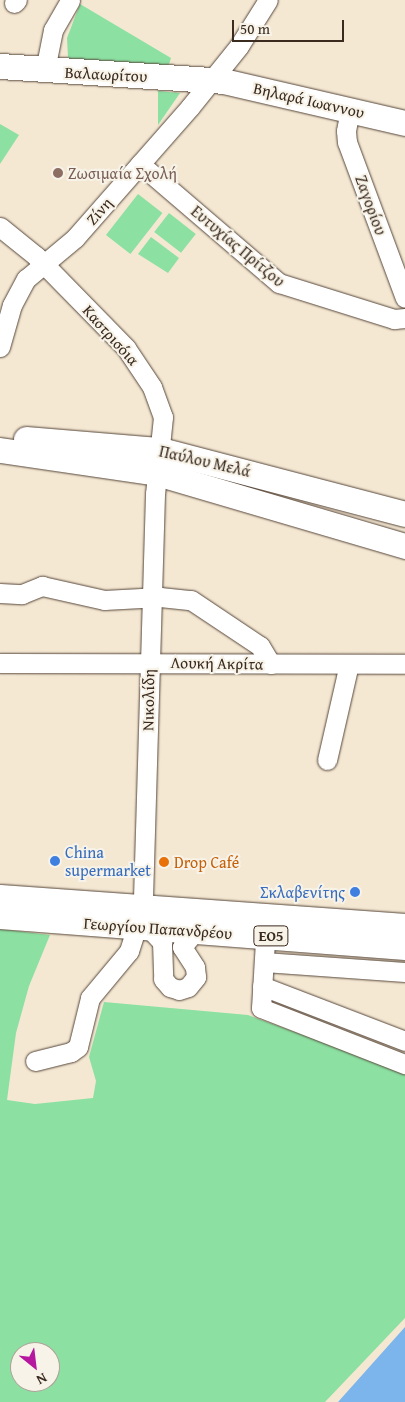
<!DOCTYPE html>
<html>
<head>
<meta charset="utf-8">
<style>
	body { margin:0 }
	#map { position:relative; width:405px; height:1402px; overflow:hidden; background:#f4e8d3; font-family:"Gentium Book Plus",serif }
	div>[style] { position:absolute }
	[style*='--x'] { left:calc(var(--x)*1px); top:calc(var(--y)*1px); width:calc(var(--w)*1px); rotate:calc(var(--a)*1deg) }
	.green>* { inset:0; background:#8ce0a2; transform-origin:0 0 }
	.water>* { inset:0; background:#7cb4ec }
	.roads { filter:drop-shadow(0 0 1px #574639) drop-shadow(0 0 1px #574639) }
	.minor>* { height:19px; margin:-9.5px; padding:0 9.5px; transform-origin:9.5px; border-radius:9.5px; background:#fff }
	.major>* { height:25px; margin:-12.5px; padding:0 12.5px; transform-origin:12.5px; border-radius:12.5px; background:#fff }
	.dots>* { width:14px; height:14px; translate:-50% -50%; box-sizing:border-box; border:2px solid #f7f3e8; border-radius:50% }
	span { translate:-50% -50%; white-space:nowrap; text-align:center; line-height:1.15; -webkit-text-stroke:4px #f7f3e8; paint-order:stroke }
	.shield-label span { padding:1px 4px; background:#f7f3e8; border:1px solid; border-radius:4px; -webkit-text-stroke-width:0 }
	.shield-label { font-size:15px; color:#3b2a1e; font-weight:700 }
	.street-label { font-size:16px; color:#3b2a1e }
	.education-label { font-size:16px; color:#785e54 }
	.left { translate:0 -50%; text-align:left }
	.shop-label { font-size:16px; color:#366cbe }
	.right { translate:-100% -50%; text-align:right }
	.food-label { font-size:16px; color:#c56008 }
	.north { position:absolute; left:10px; top:1342px; width:50px; height:50px; box-sizing:border-box; background:#f7f3e8; border:1px solid #aca397; border-radius:50%; rotate:151deg; font-size:14px; font-weight:700; line-height:20px; text-align:center; color:#3b2a1e }
	.north::after { content:''; display:block; margin:auto; width:18px; height:22px; background:#b5179e; clip-path:polygon(50% 0,100% 100%,50% 72%,0 100%) }
	.scale { position:absolute; left:232px; top:20px; width:112px; height:22px; box-sizing:border-box; border:2px solid #3b2a1e; border-top:0; padding-left:6px; font-size:15px; line-height:18px; white-space:nowrap; color:#3b2a1e; -webkit-text-stroke:4px #f7f3e8; paint-order:stroke }
</style>
</head>
<body>
<div id="map">
	<div class="green">
		<i style="clip-path:polygon(80px 4px,171px 58px,168px 67px,72px 60px,68px 57px,67px 38px)"></i>
		<i style="clip-path:polygon(158px 91px,180px 93px,158px 125px)"></i>
		<i style="clip-path:polygon(0 124px,19px 135px,0 164px)"></i>
		<i style="left:138px;top:194px;width:31px;height:52px;rotate:38deg"></i>
		<i style="left:169px;top:213px;width:34px;height:24px;rotate:38deg"></i>
		<i style="clip-path:polygon(151px 237px,179px 258px,168px 273px,138px 254px)"></i>
		<i style="clip-path:polygon(evenodd,0 929px,50px 935px,29px 986px,16px 1033px,7px 1100px,35px 1104px,93px 1098px,96px 1081px,89px 1057px,104px 1002px,248px 1015px,405px 1072px,405px 1318px,325px 1402px,0 1402px,0 929px,20px 1352px,50px 1352px,50px 1382px,20px 1382px,20px 1352px)"></i>
	</div>
	<div class="water">
		<i style="clip-path:polygon(405px 1327px,405px 1402px,338px 1402px)"></i>
	</div>
	<div class="roads">
		<div class="minor">
			<i style="--x:14;--y:3;--w:4;--a:-45"></i>
			<i style="--x:45;--y:70;--w:41;--a:-78.7"></i>
			<i style="--x:53;--y:30;--w:34;--a:-60"></i>
			<i style="--x:350;--y:110;--w:21;--a:101"></i>
			<i style="--x:346;--y:131;--w:11;--a:85"></i>
			<i style="--x:347;--y:142;--w:166;--a:69.6"></i>
			<i style="--x:140;--y:164;--w:183;--a:40.6"></i>
			<i style="--x:279;--y:283;--w:121;--a:17.4"></i>
			<i style="--x:394;--y:319;--w:11;--a:-5"></i>
			<i style="--x:0;--y:227;--w:46;--a:38.9"></i>
			<i style="--x:36;--y:256;--w:129;--a:45.6"></i>
			<i style="--x:126;--y:348;--w:47;--a:56.3"></i>
			<i style="--x:152;--y:387;--w:32;--a:70"></i>
			<i style="--x:163;--y:417;--w:77;--a:95.9"></i>
			<i style="--x:155;--y:494;--w:413;--a:91.7"></i>
			<i style="--x:143;--y:907;--w:46;--a:107.7"></i>
			<i style="--x:129;--y:951;--w:61;--a:129.7"></i>
			<i style="--x:90;--y:998;--w:50;--a:103.8"></i>
			<i style="--x:78;--y:1047;--w:9;--a:144"></i>
			<i style="--x:71;--y:1052;--w:37;--a:166"></i>
			<i style="--x:0;--y:347;--w:44;--a:-74.1"></i>
			<i style="--x:12;--y:305;--w:30;--a:-62"></i>
			<i style="--x:26;--y:279;--w:64;--a:-39.9"></i>
			<i style="--x:75;--y:238;--w:174;--a:-48.7"></i>
			<i style="--x:190;--y:107;--w:78;--a:-51.2"></i>
			<i style="--x:239;--y:46;--w:54;--a:-57.8"></i>
			<i style="--x:0;--y:593;--w:22;--a:3"></i>
			<i style="--x:22;--y:594;--w:22;--a:-22"></i>
			<i style="--x:42;--y:586;--w:64;--a:12.7"></i>
			<i style="--x:104;--y:600;--w:56;--a:-3.1"></i>
			<i style="--x:160;--y:597;--w:31;--a:6"></i>
			<i style="--x:191;--y:600;--w:83;--a:33.7"></i>
			<i style="--x:260;--y:646;--w:21;--a:59"></i>
			<i style="--x:0;--y:663;--w:405;--a:0.1"></i>
			<i style="--x:327;--y:760;--w:98;--a:-77.1"></i>
			<i style="--x:266;--y:924;--w:84;--a:93.4"></i>
			<i style="--x:261;--y:1008;--w:155;--a:21.3"></i>
			<i style="--x:148;--y:927;--w:21;--a:47"></i>
			<i style="--x:162;--y:942;--w:37;--a:88"></i>
			<i style="--x:163;--y:979;--w:11;--a:49"></i>
			<i style="--x:170;--y:987;--w:9;--a:18"></i>
			<i style="--x:179;--y:990;--w:9;--a:-18"></i>
			<i style="--x:188;--y:987;--w:13;--a:-51"></i>
			<i style="--x:196;--y:977;--w:10;--a:-96"></i>
			<i style="--x:195;--y:967;--w:24;--a:-123"></i>
			<i style="--x:182;--y:947;--w:21;--a:-51"></i>
			<i style="--x:264;--y:962;--w:141;--a:4.1"></i>
			<i style="--x:262;--y:986;--w:153;--a:21"></i>
		</div>
		<div class="major">
			<i style="--x:0;--y:66;--w:224;--a:3.8"></i>
			<i style="--x:223;--y:81;--w:187;--a:13"></i>
			<i style="--x:26;--y:439;--w:135;--a:4.7"></i>
			<i style="--x:161;--y:450;--w:252;--a:14.7"></i>
			<i style="--x:0;--y:450;--w:159;--a:8.3"></i>
			<i style="--x:157;--y:473;--w:259;--a:16.4"></i>
			<i style="--x:0;--y:897;--w:406;--a:4.1"></i>
			<i style="--x:0;--y:916;--w:406;--a:4.4"></i>
		</div>
	</div>
	<div class="dots">
		<i style="left:58px;top:173px;background:#8d6e63"></i>
		<i style="left:55px;top:861px;background:#3f7fe0"></i>
		<i style="left:164px;top:862px;background:#e8710a"></i>
		<i style="left:355px;top:892px;background:#3f7fe0"></i>
	</div>
	<div class="shield-label">
		<span style="left:271px;top:936px">ΕΟ5</span>
	</div>
	<div class="street-label">
		<span style="left:106px;top:74px;rotate:3deg">Βαλαωρίτου</span>
		<span style="left:309px;top:100px;rotate:13deg">Βηλαρά Ιωαννου</span>
		<span style="left:371px;top:205px;rotate:70deg">Ζαγορίου</span>
		<span style="left:99px;top:211px;rotate:-49deg">Ζίνη</span>
		<span style="left:238px;top:246px;rotate:40deg">Ευτυχίας Πρίτζου</span>
		<span style="left:111px;top:335px;rotate:48deg">Καστρισόια</span>
		<span style="left:205px;top:461px;rotate:13deg">Παύλου Μελά</span>
		<span style="left:217px;top:663px;rotate:1deg">Λουκή Ακρίτα</span>
		<span style="left:148px;top:700px;rotate:-89deg">Νικολίδη</span>
		<span style="left:158px;top:928px;rotate:4deg">Γεωργίου Παπανδρέου</span>
	</div>
	<div class="education-label">
		<span class="left" style="left:68px;top:173px">Ζωσιμαία Σχολή</span>
	</div>
	<div class="shop-label">
		<span class="left" style="left:65px;top:861px">China<br>supermarket</span>
		<span class="right" style="left:345px;top:892px">Σκλαβενίτης</span>
	</div>
	<div class="food-label">
		<span class="left" style="left:174px;top:862px">Drop Café</span>
	</div>
	<div class="north">N</div>
	<div class="scale">50 m</div>
</div>
</body>
</html>
